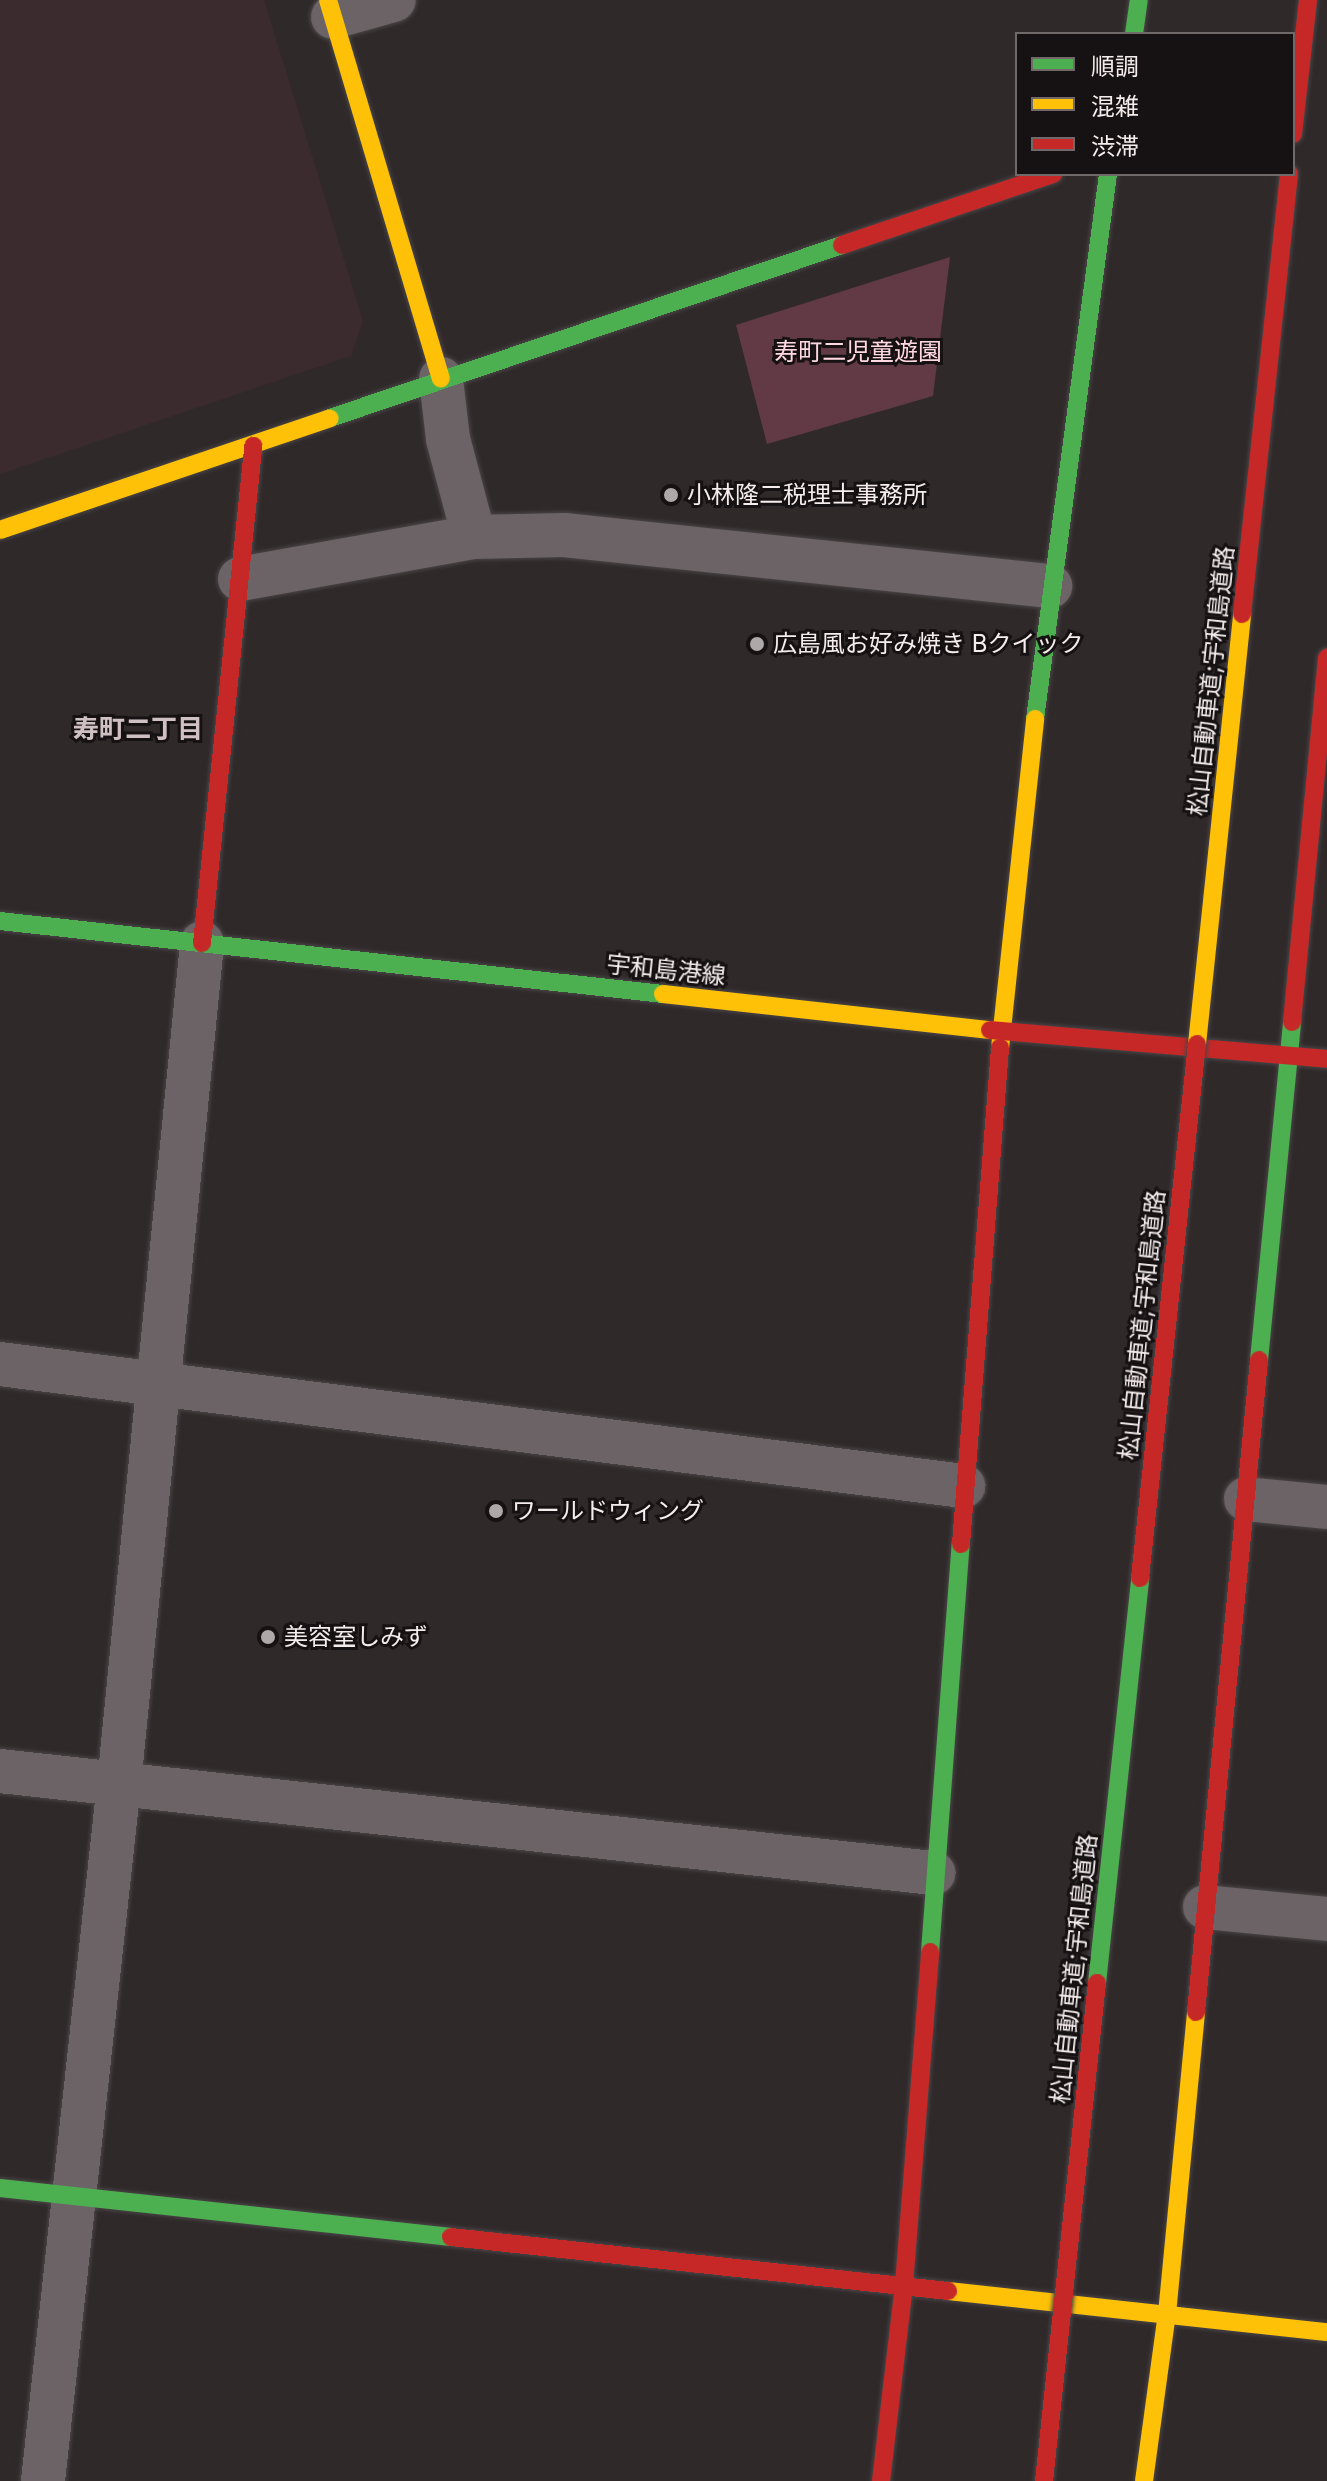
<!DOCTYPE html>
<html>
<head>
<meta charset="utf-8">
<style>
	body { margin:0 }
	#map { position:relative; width:1327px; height:2481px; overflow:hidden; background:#2f292a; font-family:Inter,"Noto Sans JP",sans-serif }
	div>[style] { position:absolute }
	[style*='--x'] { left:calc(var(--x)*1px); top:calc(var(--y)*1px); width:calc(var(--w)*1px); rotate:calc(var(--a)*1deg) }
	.built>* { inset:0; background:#3b2b2e }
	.green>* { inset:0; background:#613a45 }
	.roads { filter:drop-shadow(0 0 2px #4a4546) drop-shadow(0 0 2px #4a4546) }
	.street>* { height:44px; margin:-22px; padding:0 22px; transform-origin:22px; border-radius:22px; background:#6c6366 }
	.fast>* { height:18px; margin:-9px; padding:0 9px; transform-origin:9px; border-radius:9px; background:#4caf50 }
	.slow>* { height:18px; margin:-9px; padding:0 9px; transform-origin:9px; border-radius:9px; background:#ffc107 }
	.jam>* { height:18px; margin:-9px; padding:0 9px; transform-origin:9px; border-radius:9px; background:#c62828 }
	.bridges { filter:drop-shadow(0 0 2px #4a4546) drop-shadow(0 0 2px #4a4546) }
	.fast-bridge>* { height:18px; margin:-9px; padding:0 9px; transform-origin:9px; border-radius:9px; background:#4caf50 }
	.slow-bridge>* { height:18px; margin:-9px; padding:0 9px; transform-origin:9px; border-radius:9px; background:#ffc107 }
	.jam-bridge>* { height:18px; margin:-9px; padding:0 9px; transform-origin:9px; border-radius:9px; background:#c62828 }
	.dots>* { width:22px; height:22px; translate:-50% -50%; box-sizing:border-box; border:4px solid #161112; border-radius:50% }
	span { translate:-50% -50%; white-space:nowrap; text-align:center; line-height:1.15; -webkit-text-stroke:6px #161112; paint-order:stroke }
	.park-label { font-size:24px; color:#ffd8e1 }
	.poi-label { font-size:24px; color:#f4eced }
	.left { translate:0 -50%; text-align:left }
	.street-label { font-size:24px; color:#f4eced }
	.neighbourhood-label { font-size:26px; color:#cfc0c4; font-weight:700 }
	.legend { position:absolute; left:1015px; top:32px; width:280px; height:144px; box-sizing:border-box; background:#161112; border:2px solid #6f696a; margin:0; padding:10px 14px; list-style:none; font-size:24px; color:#f4eced }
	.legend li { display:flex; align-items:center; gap:16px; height:40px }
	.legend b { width:40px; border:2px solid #6f696a }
</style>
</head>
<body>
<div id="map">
	<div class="built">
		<i style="clip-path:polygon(0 0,264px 0,363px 321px,351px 356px,0 474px)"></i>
	</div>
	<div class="green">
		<i style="clip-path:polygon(950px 257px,933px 396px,767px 444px,736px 325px)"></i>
	</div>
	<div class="roads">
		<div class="street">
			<i style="--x:333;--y:17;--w:63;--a:-15.6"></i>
			<i style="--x:441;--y:379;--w:60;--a:83.3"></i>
			<i style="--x:448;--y:439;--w:101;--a:75.1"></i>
			<i style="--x:240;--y:579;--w:238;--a:-10.2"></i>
			<i style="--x:474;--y:537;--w:90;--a:-1.3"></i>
			<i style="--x:564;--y:535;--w:489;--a:6"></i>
			<i style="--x:0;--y:1364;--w:971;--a:7.22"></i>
			<i style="--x:1246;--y:1499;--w:81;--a:5.6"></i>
			<i style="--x:0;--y:1771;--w:939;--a:6.24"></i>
			<i style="--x:1205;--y:1907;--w:123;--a:5.6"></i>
			<i style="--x:43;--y:2481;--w:701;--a:-83.78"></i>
			<i style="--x:119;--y:1784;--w:845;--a:-84.36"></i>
		</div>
		<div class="fast">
			<i style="--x:1134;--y:34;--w:34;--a:-82"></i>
			<i style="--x:330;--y:418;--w:540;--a:-18.67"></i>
			<i style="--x:1035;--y:719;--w:550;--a:-82.37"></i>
			<i style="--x:0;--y:921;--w:667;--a:6.28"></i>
			<i style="--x:1259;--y:1360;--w:340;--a:-84.4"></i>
			<i style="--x:930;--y:1952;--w:409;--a:-85.7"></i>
			<i style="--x:0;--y:2188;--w:454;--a:6.2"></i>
		</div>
		<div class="slow">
			<i style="--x:328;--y:0;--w:395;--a:73.4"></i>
			<i style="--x:0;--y:530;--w:348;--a:-18.7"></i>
			<i style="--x:663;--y:994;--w:329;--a:6.3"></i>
			<i style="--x:1000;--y:1048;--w:331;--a:-83.9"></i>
			<i style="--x:948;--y:2291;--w:381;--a:6.2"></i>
			<i style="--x:1144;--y:2481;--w:169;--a:-82.2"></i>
			<i style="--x:1167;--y:2314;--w:303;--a:-84.5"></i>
		</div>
		<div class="jam">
			<i style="--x:842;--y:245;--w:223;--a:-18.6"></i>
			<i style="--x:202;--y:943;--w:500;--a:-84.1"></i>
			<i style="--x:1292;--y:1022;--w:366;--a:-84.5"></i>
			<i style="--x:990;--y:1030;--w:338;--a:4.9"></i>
			<i style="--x:961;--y:1544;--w:498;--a:-85.5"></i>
			<i style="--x:1196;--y:2012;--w:655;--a:-84.48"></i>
			<i style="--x:451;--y:2237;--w:500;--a:6.2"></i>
			<i style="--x:881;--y:2481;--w:197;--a:-83.3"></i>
			<i style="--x:904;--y:2285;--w:334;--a:-85.5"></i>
		</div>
	</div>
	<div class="bridges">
		<div class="fast-bridge">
			<i style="--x:1097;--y:1983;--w:407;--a:-83.9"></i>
		</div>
		<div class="slow-bridge">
			<i style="--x:1197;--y:1044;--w:432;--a:-84"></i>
		</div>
		<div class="jam-bridge">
			<i style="--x:1293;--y:134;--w:135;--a:-83.6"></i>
			<i style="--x:1242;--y:614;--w:443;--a:-83.9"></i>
			<i style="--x:1140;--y:1578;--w:537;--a:-83.91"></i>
			<i style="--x:1044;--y:2481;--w:501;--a:-83.93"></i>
		</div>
	</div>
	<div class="dots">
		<i style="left:671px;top:495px;background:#afa8a9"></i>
		<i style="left:757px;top:644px;background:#afa8a9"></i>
		<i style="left:496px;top:1511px;background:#afa8a9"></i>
		<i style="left:268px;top:1637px;background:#afa8a9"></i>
	</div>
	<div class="park-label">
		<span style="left:858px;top:352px">寿町二児童遊園</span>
	</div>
	<div class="poi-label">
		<span class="left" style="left:687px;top:495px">小林隆二税理士事務所</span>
		<span class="left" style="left:773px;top:644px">広島風お好み焼き Bクイック</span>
		<span class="left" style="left:512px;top:1511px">ワールドウィング</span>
		<span class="left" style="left:284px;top:1637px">美容室しみず</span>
	</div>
	<div class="street-label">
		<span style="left:1211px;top:681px;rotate:-84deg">松山自動車道;宇和島道路</span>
		<span style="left:666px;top:970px;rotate:6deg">宇和島港線</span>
		<span style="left:1142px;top:1325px;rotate:-84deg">松山自動車道;宇和島道路</span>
		<span style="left:1074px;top:1969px;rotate:-84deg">松山自動車道;宇和島道路</span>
	</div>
	<div class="neighbourhood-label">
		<span style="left:138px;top:729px">寿町二丁目</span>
	</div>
	<ul class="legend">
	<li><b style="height:10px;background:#4caf50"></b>順調</li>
	<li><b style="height:10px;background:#ffc107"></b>混雑</li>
	<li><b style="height:10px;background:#c62828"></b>渋滞</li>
	</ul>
</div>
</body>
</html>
